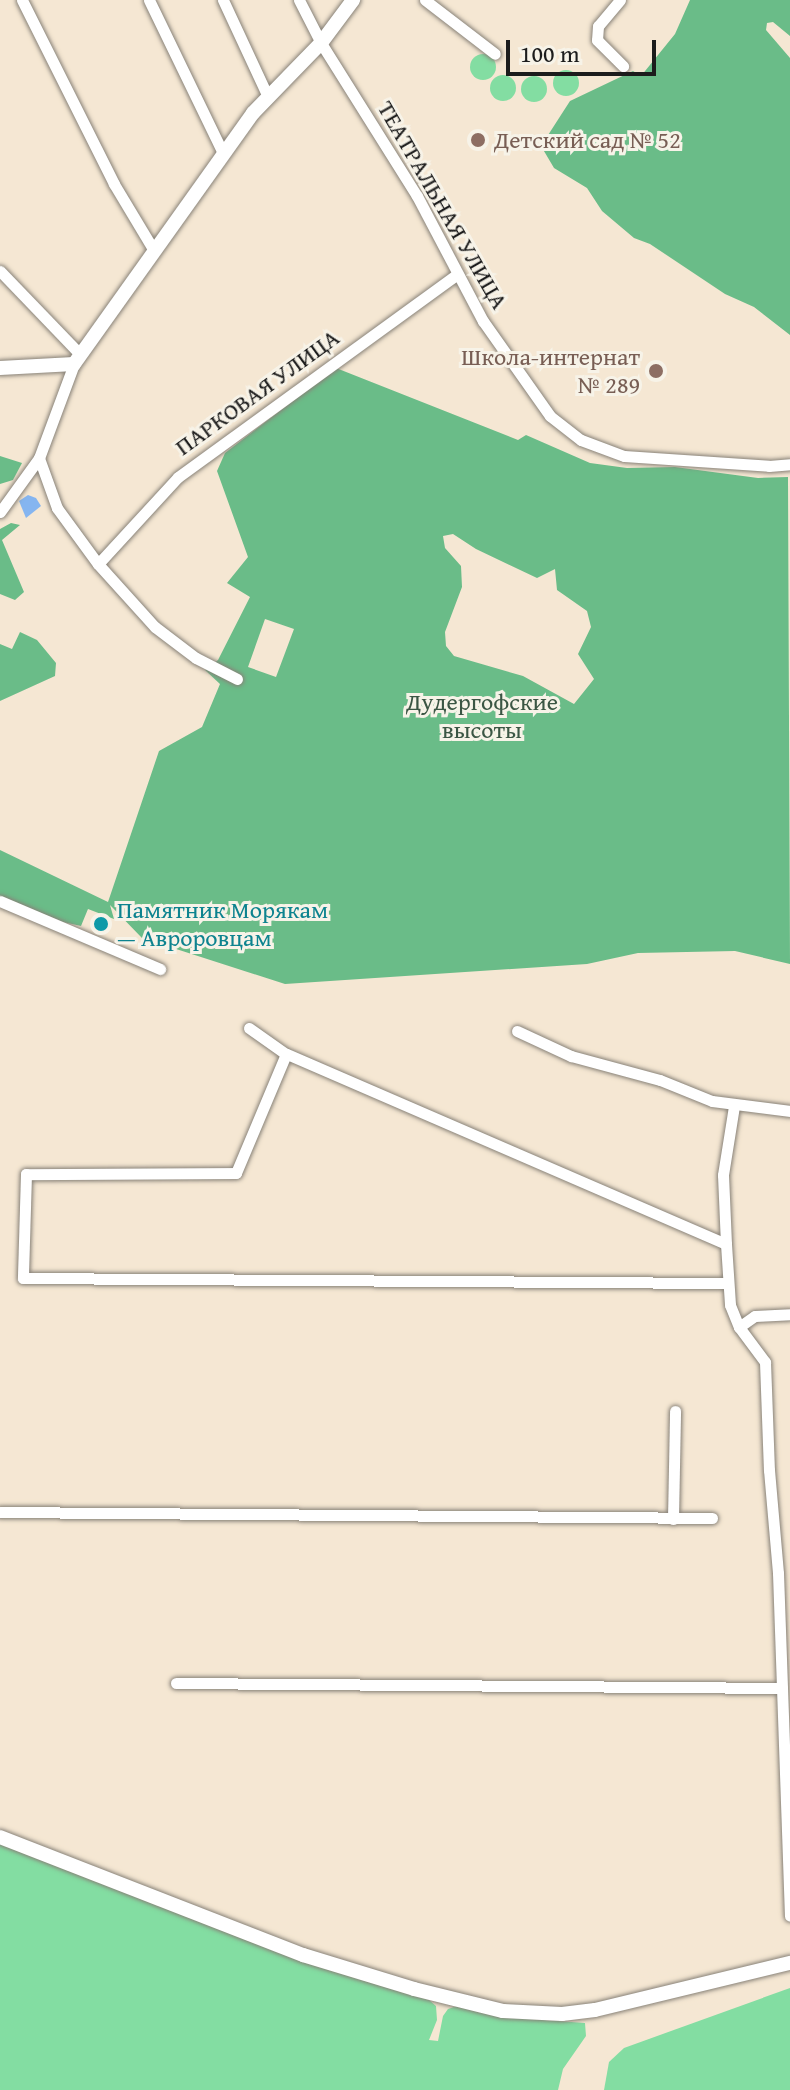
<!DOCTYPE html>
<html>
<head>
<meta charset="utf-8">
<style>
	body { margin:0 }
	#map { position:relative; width:790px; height:2090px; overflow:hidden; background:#f5e7d3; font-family:"Gentium Book Plus",serif }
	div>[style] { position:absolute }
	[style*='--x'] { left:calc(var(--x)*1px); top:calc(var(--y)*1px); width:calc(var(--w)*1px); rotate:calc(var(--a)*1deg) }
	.green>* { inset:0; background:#83dda2 }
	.round { border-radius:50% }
	.forest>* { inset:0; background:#6abc88 }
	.water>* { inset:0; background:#85b5f0 }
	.roads { filter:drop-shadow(0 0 2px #888278) drop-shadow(0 0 2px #888278) }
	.minor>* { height:11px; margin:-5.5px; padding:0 5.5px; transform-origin:5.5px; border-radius:5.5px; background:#fff }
	.tertiary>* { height:14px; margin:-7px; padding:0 7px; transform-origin:7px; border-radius:7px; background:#fff }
	.dots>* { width:22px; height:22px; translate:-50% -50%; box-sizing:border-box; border:4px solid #f7f3e8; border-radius:50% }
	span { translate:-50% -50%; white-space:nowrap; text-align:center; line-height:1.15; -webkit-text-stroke:6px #f7f3e8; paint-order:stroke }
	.education-label { font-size:24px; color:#785e54 }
	.left { translate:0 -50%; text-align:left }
	.right { translate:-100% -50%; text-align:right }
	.street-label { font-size:24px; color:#1c1c1c }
	.park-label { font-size:24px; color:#3b5644 }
	.culture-label { font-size:24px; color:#0d838f }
	.scale { position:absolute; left:506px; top:40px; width:150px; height:36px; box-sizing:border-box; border:4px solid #1c1c1c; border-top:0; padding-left:10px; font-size:24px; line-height:28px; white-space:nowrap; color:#1c1c1c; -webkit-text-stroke:6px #f7f3e8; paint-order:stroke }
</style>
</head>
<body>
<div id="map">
	<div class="green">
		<i class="round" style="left:470px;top:54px;width:26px;height:26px"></i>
		<i class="round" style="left:553px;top:70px;width:26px;height:26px"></i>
		<i class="round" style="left:490px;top:75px;width:26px;height:26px"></i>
		<i class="round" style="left:521px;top:76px;width:26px;height:26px"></i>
		<i style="clip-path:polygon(0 1843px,429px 2000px,436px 2006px,437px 2020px,429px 2040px,438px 2041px,443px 2016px,448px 2009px,457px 2006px,516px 2018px,585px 2023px,586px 2036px,563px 2069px,558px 2090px,0 2090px)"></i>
		<i style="clip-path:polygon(790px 1988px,790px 2090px,604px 2090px,609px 2062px,624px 2048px)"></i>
	</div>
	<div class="forest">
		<i style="clip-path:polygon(690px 0,790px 0,790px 36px,773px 22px,767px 23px,766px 30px,790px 58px,790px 335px,754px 307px,725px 294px,650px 244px,634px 238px,602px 211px,587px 188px,554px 168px,541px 146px,570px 101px,633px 71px,641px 76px,675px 34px)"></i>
		<i style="clip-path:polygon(evenodd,336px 368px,518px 440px,526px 435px,590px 463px,627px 468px,675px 467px,758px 478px,788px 477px,790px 964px,735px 951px,638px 953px,587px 964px,285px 984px,142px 938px,110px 905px,114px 919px,88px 909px,81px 926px,63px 922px,0 897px,0 850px,108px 902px,159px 751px,202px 727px,220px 684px,205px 670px,218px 660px,250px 597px,227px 583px,248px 557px,217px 471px,225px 453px,336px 368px,453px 534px,476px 549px,537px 578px,555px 569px,557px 590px,587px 611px,591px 627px,578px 654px,594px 679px,574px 704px,523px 676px,454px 656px,446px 646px,445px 632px,462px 587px,461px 566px,445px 548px,443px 536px,453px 534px,336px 368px,265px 619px,294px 629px,276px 677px,248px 667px,265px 619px)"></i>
		<i style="clip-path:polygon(0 456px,22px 463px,13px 480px,0 484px)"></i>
		<i style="clip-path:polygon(11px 523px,20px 525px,2px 540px,24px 592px,15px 600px,0 594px,0 529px)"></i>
		<i style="clip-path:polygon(20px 632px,37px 640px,56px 663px,55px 676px,0 701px,0 644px,12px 649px)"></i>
	</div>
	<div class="water">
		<i style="clip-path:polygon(28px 495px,36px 498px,41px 506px,26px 518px,19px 501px)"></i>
	</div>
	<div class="roads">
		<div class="minor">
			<i style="--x:22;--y:0;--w:206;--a:63.4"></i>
			<i style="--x:114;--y:184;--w:76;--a:59"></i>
			<i style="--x:149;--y:0;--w:170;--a:64.2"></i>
			<i style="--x:223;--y:0;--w:107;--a:65.1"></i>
			<i style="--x:299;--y:0;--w:48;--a:62.9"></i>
			<i style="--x:321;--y:43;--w:181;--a:57.9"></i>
			<i style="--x:417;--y:196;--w:141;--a:62.2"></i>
			<i style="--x:483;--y:321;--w:116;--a:54.8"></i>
			<i style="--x:550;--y:416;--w:39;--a:38"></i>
			<i style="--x:581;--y:440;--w:46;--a:20.4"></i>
			<i style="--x:624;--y:456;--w:145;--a:3.9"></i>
			<i style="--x:769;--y:466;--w:21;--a:-5"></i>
			<i style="--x:425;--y:0;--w:88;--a:37.6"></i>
			<i style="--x:620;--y:0;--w:34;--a:130"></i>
			<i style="--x:598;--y:26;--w:14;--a:94"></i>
			<i style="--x:597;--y:40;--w:37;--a:45"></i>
			<i style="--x:0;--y:271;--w:115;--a:46.1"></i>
			<i style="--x:39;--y:458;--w:53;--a:70.2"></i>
			<i style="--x:57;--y:508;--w:69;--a:53.8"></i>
			<i style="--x:98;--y:564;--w:85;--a:47.9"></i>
			<i style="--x:155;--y:627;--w:51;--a:37.1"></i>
			<i style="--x:196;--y:658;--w:46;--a:27.1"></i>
			<i style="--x:0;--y:512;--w:67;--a:-54.2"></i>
			<i style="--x:39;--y:458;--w:100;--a:-69.6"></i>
			<i style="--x:98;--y:564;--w:118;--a:-47.4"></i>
			<i style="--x:178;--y:477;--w:345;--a:-36"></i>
			<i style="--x:0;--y:901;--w:174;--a:23"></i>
			<i style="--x:249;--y:1028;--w:45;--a:35.1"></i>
			<i style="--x:517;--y:1031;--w:60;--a:24.8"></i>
			<i style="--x:571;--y:1056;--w:92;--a:15.1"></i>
			<i style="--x:660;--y:1080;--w:56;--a:22"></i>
			<i style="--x:712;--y:1101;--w:79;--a:7.3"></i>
			<i style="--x:734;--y:1106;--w:70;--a:99.1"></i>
			<i style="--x:723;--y:1175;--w:69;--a:87.5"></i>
			<i style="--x:726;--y:1244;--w:61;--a:86.2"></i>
			<i style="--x:730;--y:1305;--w:24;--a:68"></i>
			<i style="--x:739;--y:1327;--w:44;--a:53.4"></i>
			<i style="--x:765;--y:1362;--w:108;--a:87.9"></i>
			<i style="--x:769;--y:1470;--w:103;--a:85"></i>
			<i style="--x:778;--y:1573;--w:343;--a:88"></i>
			<i style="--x:726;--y:1244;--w:479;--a:-156.6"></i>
			<i style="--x:286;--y:1054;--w:129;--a:112.8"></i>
			<i style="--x:236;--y:1173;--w:210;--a:179.7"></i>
			<i style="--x:26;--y:1174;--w:104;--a:91.7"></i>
			<i style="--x:23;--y:1278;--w:705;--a:0.41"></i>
			<i style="--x:739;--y:1327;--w:19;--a:-35"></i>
			<i style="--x:755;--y:1316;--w:35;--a:-3"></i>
			<i style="--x:0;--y:1512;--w:712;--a:0.48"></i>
			<i style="--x:673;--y:1519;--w:108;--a:-88.9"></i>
			<i style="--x:176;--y:1683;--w:606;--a:0.47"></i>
		</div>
		<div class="tertiary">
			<i style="--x:0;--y:368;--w:74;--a:-3.1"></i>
			<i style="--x:74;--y:364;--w:308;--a:-54.5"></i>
			<i style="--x:253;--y:113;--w:98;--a:-45.8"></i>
			<i style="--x:321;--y:43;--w:54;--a:-53.3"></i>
			<i style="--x:0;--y:1837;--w:325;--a:21.3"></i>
			<i style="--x:303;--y:1955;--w:116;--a:17"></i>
			<i style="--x:414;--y:1989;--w:92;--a:13.9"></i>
			<i style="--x:503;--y:2011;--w:59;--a:2.9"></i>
			<i style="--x:562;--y:2014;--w:33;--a:-7"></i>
			<i style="--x:595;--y:2010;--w:201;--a:-13.6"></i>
		</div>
	</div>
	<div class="dots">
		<i style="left:478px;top:140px;background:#8d6e63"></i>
		<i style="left:656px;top:371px;background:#8d6e63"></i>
		<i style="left:101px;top:924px;background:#0f9aa8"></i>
	</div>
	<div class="education-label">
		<span class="left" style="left:494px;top:140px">Детский сад № 52</span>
		<span class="right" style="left:640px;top:371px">Школа-интернат<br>№ 289</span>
	</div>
	<div class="street-label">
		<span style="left:443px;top:205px;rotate:60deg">ТЕАТРАЛЬНАЯ УЛИЦА</span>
		<span style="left:257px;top:392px;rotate:-36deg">ПАРКОВАЯ УЛИЦА</span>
	</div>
	<div class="park-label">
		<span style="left:482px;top:716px">Дудергофские<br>высоты</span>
	</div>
	<div class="culture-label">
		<span class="left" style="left:117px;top:924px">Памятник Морякам<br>— Авроровцам</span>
	</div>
	<div class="scale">100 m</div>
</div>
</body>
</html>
